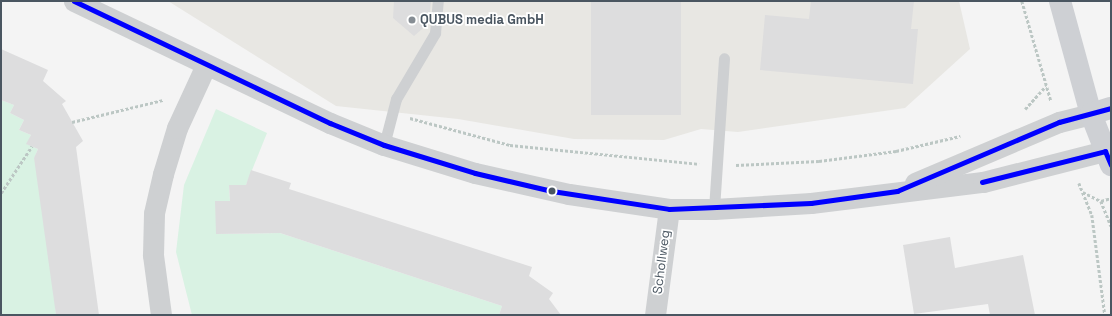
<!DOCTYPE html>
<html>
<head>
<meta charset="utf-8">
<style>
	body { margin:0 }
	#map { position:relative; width:1112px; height:316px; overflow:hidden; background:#f4f4f4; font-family:"Space Grotesk",sans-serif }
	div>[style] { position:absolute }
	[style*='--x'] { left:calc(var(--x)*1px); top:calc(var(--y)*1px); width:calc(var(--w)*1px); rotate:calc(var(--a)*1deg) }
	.commercial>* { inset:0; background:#e8e7e3 }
	.green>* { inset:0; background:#d9f2e3 }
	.building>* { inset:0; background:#ddddde; transform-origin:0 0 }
	.path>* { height:2.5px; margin-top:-1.25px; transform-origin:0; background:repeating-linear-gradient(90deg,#bcc7c4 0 3px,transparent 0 5px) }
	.service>* { height:11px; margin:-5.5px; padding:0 5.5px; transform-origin:5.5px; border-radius:5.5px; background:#ced0d2 }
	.minor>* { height:21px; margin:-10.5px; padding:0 10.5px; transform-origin:10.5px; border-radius:10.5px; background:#ced0d2 }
	.secondary>* { height:22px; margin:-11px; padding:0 11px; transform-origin:11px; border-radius:11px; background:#ced0d4 }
	.bus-1>* { height:5px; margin:-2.5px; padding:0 2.5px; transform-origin:2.5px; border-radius:2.5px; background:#00f }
	.dots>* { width:11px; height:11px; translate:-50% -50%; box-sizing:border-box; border:2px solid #fff; border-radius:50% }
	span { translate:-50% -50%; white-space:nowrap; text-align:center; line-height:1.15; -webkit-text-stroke:3.5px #fff; paint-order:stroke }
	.poi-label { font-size:13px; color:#4a5661; font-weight:700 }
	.left { translate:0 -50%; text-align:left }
	.street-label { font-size:13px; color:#4a5661 }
	.frame { position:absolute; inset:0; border:2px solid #4a5661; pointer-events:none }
</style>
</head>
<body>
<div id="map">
	<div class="commercial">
		<i style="clip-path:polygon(168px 1px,959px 1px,970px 49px,905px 108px,738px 132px,701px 129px,664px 140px,574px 139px,458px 119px,336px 106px)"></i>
	</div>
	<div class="green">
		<i style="clip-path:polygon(1px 100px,14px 105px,10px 113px,24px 120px,19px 130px,31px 135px,27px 144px,38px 149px,34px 159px,43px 163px,56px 315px,1px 315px)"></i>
		<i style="clip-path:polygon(216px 109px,267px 133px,246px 185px,229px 185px,230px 201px,217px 234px,280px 233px,502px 306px,499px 315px,192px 315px,176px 252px,184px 185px)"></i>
	</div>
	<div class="building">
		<i style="clip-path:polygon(394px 1px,431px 1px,429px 23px,414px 36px,393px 18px)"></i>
		<i style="left:591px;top:1px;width:90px;height:114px"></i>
		<i style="clip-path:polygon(811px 1px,914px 1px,911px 29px,918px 29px,913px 84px,760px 70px,765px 15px,809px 19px)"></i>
		<i style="clip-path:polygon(1px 49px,48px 70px,43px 81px,66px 101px,62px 104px,83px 141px,76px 147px,99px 315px,56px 315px,34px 158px,38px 149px,26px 144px,31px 135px,19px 130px,24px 120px,10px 113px,14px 105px,1px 100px)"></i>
		<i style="clip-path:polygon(251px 170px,291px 183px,289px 189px,532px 267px,529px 276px,553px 293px,549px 299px,561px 315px,499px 315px,502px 306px,280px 233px,216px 234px,215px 201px,230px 201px,229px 185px,246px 185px)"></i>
		<i style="clip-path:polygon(950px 237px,955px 268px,1023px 255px,1035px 315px,990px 315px,988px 304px,914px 314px,903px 245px)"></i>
	</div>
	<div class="path">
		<i style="--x:1022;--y:1;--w:104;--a:73.8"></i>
		<i style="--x:1025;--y:109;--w:31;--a:-48"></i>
		<i style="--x:410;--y:118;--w:104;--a:15.1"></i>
		<i style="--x:510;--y:145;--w:190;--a:5.7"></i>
		<i style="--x:72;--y:122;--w:94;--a:-13.6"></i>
		<i style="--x:736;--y:165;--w:83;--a:-2.8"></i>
		<i style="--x:819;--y:161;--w:78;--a:-7.4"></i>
		<i style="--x:896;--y:151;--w:66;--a:-13.2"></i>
		<i style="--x:1079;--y:183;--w:35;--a:68"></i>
		<i style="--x:1092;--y:215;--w:101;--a:82.6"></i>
		<i style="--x:1083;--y:192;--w:20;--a:27"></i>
		<i style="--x:1101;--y:201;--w:27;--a:68"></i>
		<i style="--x:1;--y:193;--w:56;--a:-56.6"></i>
		<i style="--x:1101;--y:201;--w:10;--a:-17"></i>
	</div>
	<div class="service">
		<i style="--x:384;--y:145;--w:48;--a:-75.4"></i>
		<i style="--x:396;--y:99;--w:77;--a:-59.4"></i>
		<i style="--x:435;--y:33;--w:32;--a:-85"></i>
		<i style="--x:714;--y:209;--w:151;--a:-86.2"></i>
	</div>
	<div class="minor">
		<i style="--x:74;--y:1;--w:284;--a:25.5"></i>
		<i style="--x:330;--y:123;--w:58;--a:22.2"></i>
		<i style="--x:384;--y:145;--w:95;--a:17.1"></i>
		<i style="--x:475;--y:173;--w:96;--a:12.6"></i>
		<i style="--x:569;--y:194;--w:101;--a:8.5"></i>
		<i style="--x:669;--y:209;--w:45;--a:0"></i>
		<i style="--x:714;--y:209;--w:97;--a:-3.5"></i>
		<i style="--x:811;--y:203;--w:173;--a:-7"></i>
		<i style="--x:983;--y:182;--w:126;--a:-14.3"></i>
		<i style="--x:915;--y:183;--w:156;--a:-23"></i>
		<i style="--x:1059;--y:122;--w:33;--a:-14"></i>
		<i style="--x:161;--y:315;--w:61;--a:-97.6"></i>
		<i style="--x:153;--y:255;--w:42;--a:-88.6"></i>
		<i style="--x:154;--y:213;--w:40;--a:-77"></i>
		<i style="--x:163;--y:174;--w:48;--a:-73.1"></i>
		<i style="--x:177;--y:128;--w:69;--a:-65.3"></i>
		<i style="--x:655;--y:315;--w:107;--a:-82.5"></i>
	</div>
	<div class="secondary">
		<i style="--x:1060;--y:1;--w:117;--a:74.7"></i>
		<i style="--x:1091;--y:114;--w:55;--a:68.6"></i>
		<i style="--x:1091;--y:114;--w:21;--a:-17"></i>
	</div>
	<div class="bus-1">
		<i style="--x:74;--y:1;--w:284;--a:25.5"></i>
		<i style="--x:330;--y:123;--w:58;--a:22.2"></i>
		<i style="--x:384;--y:145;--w:95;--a:17.1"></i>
		<i style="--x:475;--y:173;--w:79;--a:13.2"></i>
		<i style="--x:552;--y:191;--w:118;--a:8.7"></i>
		<i style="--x:669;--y:209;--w:142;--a:-2.4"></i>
		<i style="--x:811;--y:203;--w:87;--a:-7.9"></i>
		<i style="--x:897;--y:191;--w:176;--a:-23.1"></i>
		<i style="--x:1059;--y:122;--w:54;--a:-15.1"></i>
		<i style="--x:982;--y:182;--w:127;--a:-14.1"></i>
		<i style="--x:1105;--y:151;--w:15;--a:67"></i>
	</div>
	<div class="dots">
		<i style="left:412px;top:20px;background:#868d94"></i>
		<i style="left:552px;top:191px;background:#4a5661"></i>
	</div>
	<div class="poi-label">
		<span class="left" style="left:420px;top:20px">QUBUS media GmbH</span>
	</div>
	<div class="street-label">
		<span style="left:662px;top:262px;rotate:-83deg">Schollweg</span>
	</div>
	<div class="frame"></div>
</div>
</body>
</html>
